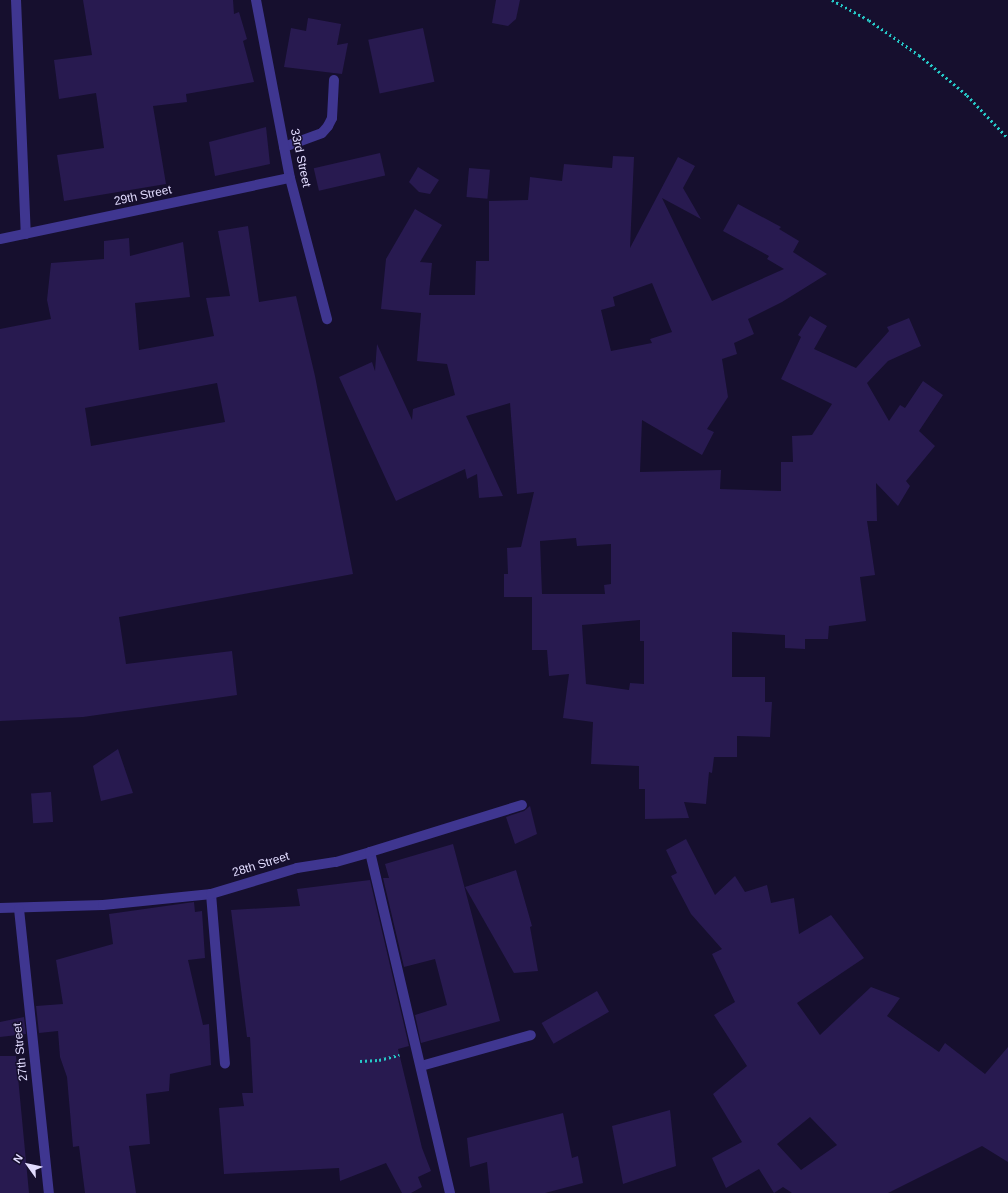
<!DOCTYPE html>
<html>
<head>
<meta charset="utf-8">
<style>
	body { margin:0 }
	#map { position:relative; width:1008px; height:1193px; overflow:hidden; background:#160f2e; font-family:Arial,sans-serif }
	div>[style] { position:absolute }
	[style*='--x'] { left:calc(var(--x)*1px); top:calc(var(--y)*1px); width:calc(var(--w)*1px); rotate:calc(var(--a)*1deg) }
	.building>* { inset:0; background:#281a50; transform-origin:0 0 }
	.path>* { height:2.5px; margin-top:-1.25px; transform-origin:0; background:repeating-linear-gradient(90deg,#26c9c8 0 2px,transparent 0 5px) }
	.service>* { height:10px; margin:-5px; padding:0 5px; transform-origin:5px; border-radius:5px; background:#3f3690 }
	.minor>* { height:10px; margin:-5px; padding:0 5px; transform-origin:5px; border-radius:5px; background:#3f3690 }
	span { translate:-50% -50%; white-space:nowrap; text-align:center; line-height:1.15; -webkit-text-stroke:3px #160f2e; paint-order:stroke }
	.street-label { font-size:12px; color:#e2dcff }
	.north { position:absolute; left:8px; top:1145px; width:40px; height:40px; -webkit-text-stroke:3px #160f2e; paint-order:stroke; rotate:303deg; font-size:11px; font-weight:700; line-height:16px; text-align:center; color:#e2dcff }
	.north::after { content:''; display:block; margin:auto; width:14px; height:18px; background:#e2dcff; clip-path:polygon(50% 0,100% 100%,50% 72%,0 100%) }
</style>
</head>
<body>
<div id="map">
	<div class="building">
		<i style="clip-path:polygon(83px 0,233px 0,234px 14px,239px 12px,247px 39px,243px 41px,254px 82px,186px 94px,187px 102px,153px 106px,166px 184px,64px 201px,57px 155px,104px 148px,96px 93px,59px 99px,54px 60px,92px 55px)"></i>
		<i style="clip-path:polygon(496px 0,520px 0,516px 19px,508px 26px,492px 23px)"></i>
		<i style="clip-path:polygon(308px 18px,341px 24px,337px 45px,348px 43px,342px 74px,284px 67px,291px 28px,306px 31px)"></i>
		<i style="left:423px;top:28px;width:55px;height:56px;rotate:78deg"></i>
		<i style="clip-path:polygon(266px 127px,270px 164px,215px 176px,209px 142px)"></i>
		<i style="left:380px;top:153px;width:23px;height:68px;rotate:77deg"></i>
		<i style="clip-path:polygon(evenodd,613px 156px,634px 157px,630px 248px,678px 157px,695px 166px,683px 188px,701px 219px,662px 198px,712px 301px,784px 269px,767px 259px,769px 256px,723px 231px,738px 204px,781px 227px,779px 229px,799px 241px,793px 252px,827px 274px,782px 302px,748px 319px,754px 334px,734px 343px,737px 354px,722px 359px,728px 397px,707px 429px,714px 432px,702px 455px,642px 420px,640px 472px,721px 470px,720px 489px,781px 491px,781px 462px,793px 462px,792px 436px,812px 435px,832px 404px,781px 379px,801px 337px,798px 335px,810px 316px,827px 326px,814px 349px,856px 368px,889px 331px,887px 327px,909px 318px,921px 346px,888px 361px,867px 383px,889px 421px,900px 405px,905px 408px,923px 381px,943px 395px,919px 431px,935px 446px,906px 481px,910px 486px,898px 506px,876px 483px,877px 521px,867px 521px,875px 575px,860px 577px,866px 621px,829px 626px,828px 639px,805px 639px,805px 649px,785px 648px,785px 635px,732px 632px,732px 677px,765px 677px,765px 702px,772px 702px,770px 737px,737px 736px,737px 757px,714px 757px,712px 773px,709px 772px,706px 804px,684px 802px,689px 818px,645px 819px,645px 789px,639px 789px,639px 766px,591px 764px,593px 722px,563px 718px,569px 674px,549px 676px,547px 650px,532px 650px,532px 597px,504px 597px,504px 574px,508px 574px,507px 548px,521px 547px,534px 492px,517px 494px,510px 403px,466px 416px,503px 496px,479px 498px,477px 474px,467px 479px,465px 469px,396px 501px,339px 377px,372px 362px,375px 371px,377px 344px,412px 420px,413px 409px,455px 395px,447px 364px,417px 361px,421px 313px,381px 309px,386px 259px,415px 209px,442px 225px,420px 262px,432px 263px,429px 295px,475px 295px,476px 261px,489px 261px,489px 201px,528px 200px,530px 177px,562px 181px,564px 164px,612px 168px,613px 156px,652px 283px,672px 332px,650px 339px,652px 343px,611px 351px,601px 310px,615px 306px,613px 297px,652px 283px,613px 156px,576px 538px,577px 546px,611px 544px,611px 584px,604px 585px,605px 594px,542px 594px,540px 541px,576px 538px,613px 156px,640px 620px,640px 641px,644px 641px,644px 684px,630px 683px,629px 690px,586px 684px,582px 625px,640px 620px)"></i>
		<i style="clip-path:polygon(418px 167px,439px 180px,430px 194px,419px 192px,409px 182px)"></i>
		<i style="left:469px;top:168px;width:21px;height:29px;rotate:5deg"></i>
		<i style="clip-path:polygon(evenodd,248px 226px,259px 302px,296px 296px,315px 376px,353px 574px,119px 617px,126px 664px,232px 651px,237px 695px,83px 717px,0 721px,0 329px,51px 319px,47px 300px,51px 263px,104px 259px,104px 241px,129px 238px,130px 256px,183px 242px,190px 297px,135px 303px,139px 350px,214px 336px,206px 298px,230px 296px,218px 231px,248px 226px,217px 383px,225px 422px,91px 446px,85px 408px,217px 383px)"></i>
		<i style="clip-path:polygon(118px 749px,133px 793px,101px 801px,93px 766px)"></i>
		<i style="left:51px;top:792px;width:30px;height:20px;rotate:86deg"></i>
		<i style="clip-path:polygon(530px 806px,537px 834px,515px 844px,506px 817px,524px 811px)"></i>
		<i style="clip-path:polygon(evenodd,686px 839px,715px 895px,735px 876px,745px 892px,767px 885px,771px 903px,794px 898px,799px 934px,831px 915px,864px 958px,797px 1003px,820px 1035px,871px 987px,900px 998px,887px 1016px,939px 1052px,945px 1043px,985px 1074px,1008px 1047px,1008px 1162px,982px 1146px,888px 1193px,792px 1193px,783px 1187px,774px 1193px,759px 1169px,726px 1188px,712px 1158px,742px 1142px,713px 1094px,747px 1066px,714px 1015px,735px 1002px,712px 954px,722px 949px,691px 914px,671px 876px,677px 873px,666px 850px,686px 839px,810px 1117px,837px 1145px,801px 1170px,777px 1144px,810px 1117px)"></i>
		<i style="clip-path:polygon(453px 844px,500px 1021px,421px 1043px,415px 1015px,447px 1005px,435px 959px,404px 967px,383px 878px,389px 878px,385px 864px)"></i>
		<i style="clip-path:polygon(516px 870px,532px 926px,530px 927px,538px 971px,514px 973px,465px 887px)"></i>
		<i style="clip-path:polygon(370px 880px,409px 1046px,398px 1049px,422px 1148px,431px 1171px,418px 1177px,422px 1187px,411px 1193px,402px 1193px,386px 1163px,340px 1181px,339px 1168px,224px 1174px,219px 1108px,244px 1106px,242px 1093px,253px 1093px,250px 1037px,247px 1037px,231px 910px,300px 906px,297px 889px)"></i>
		<i style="clip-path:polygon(194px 902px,195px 912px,202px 911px,205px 958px,188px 960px,203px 1025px,209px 1024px,211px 1065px,170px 1074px,169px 1091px,146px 1094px,150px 1144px,129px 1146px,136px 1193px,85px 1193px,79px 1146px,73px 1147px,67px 1077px,60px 1057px,58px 1031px,39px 1033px,36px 1006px,63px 1004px,56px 960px,113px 944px,109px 914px)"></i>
		<i style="left:597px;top:991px;width:24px;height:64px;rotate:60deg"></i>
		<i style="clip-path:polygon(24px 1017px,26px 1034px,0 1037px,0 1022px)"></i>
		<i style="clip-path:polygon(0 1056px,16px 1056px,29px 1193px,0 1193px)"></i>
		<i style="clip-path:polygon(670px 1110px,676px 1166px,623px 1184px,612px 1126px)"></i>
		<i style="clip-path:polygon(563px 1113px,572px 1158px,578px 1156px,583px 1183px,545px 1193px,490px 1193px,487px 1162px,470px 1167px,467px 1138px)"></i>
	</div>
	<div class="path">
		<i style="--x:832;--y:0;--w:42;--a:28.4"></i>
		<i style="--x:869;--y:20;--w:61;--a:35"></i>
		<i style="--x:919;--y:55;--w:62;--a:39.8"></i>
		<i style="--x:967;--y:95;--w:59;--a:46.4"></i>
		<i style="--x:360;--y:1061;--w:19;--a:-3"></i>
		<i style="--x:379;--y:1060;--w:21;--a:-14"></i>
	</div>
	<div class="service">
		<i style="--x:284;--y:147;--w:40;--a:-20.2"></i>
		<i style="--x:322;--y:133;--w:9;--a:-49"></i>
		<i style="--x:328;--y:126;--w:9;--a:-63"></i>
		<i style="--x:332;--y:118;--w:38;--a:-87"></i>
		<i style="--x:211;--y:894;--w:170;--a:85.3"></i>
		<i style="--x:421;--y:1066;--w:114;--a:-15.7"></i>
	</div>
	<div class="minor">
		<i style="--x:16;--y:0;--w:234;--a:87.6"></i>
		<i style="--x:256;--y:0;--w:181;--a:79.2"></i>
		<i style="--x:290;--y:178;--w:146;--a:75.3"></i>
		<i style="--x:0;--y:239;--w:296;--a:-11.9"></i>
		<i style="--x:370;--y:852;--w:350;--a:76.8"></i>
		<i style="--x:0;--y:908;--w:103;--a:-1.7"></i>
		<i style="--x:103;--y:905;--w:109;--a:-5.8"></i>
		<i style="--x:211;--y:894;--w:90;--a:-16.8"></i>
		<i style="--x:297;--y:868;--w:39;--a:-9"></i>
		<i style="--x:336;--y:862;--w:35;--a:-16"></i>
		<i style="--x:370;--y:852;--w:159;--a:-17.2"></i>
		<i style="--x:19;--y:909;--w:286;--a:84"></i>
	</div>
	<div class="street-label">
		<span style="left:300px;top:158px;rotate:78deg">33rd Street</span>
		<span style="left:143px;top:196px;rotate:-12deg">29th Street</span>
		<span style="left:261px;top:865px;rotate:-17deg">28th Street</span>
		<span style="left:21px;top:1052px;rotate:-96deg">27th Street</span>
	</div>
	<div class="north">N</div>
</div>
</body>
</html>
